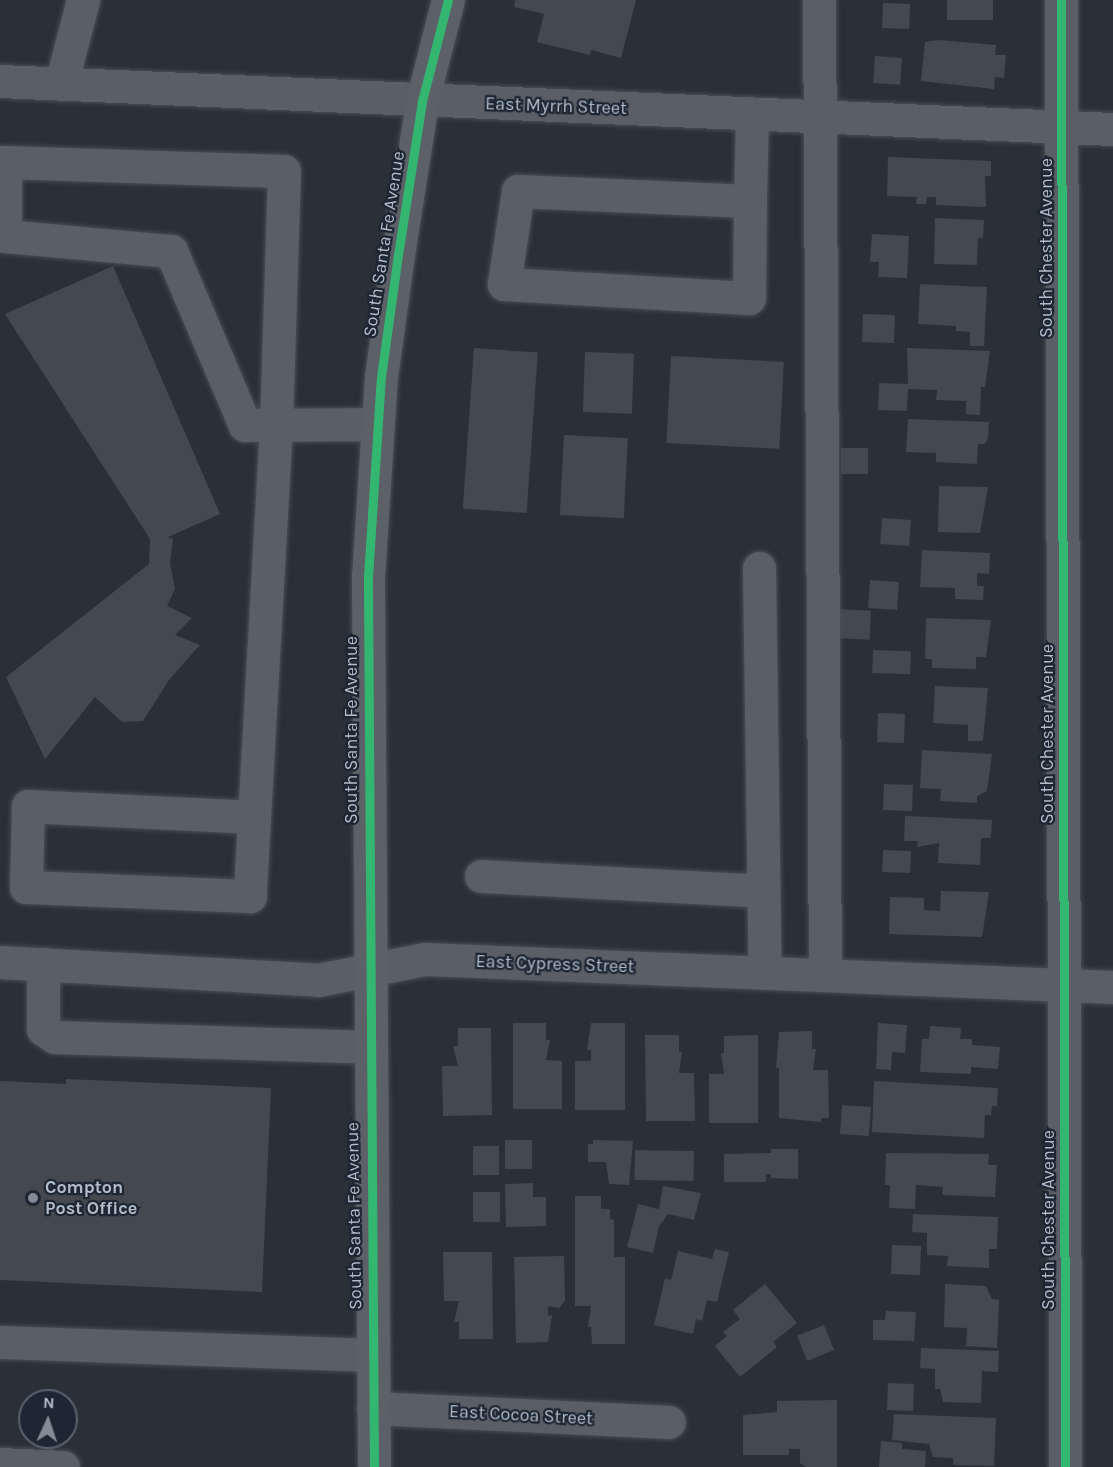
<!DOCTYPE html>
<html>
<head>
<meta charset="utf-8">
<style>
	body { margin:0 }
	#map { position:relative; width:1113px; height:1467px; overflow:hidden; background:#2a3038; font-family:Karla,sans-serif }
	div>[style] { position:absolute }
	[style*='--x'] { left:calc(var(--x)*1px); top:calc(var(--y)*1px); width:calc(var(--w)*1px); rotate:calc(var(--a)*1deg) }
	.building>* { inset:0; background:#444950; transform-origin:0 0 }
	.roads { filter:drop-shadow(0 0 2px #484c53) drop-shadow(0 0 2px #484c53) }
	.minor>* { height:33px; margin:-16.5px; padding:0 16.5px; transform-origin:16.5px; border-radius:16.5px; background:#5a5e66 }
	.major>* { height:33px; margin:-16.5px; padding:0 16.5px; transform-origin:16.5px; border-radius:16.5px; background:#5c6168 }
	.cycleway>* { height:9px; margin:-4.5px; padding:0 4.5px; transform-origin:4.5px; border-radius:4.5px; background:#33b770 }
	.dots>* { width:16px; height:16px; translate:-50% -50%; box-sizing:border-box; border:3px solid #1d2633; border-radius:50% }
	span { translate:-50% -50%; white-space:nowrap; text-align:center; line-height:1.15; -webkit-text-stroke:4.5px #1d2633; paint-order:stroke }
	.street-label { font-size:18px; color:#b4bcc9 }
	.poi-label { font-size:18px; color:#b4bcc9; font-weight:700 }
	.left { translate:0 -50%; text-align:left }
	.north { position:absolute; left:18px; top:1389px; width:60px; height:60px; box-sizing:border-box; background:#1d2633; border:2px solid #59626f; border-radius:50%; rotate:3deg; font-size:16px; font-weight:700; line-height:24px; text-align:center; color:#b4bcc9 }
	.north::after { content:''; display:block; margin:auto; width:21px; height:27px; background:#848b96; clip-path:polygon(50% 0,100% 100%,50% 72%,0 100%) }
</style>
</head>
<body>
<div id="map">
	<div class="building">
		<i style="clip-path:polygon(515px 0,636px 0,621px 58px,591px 50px,590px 55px,537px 42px,544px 14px,514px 7px)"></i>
		<i style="left:947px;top:0;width:46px;height:20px"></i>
		<i style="left:883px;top:3px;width:27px;height:25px;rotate:2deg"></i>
		<i style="clip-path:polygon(938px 40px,996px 45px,995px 55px,1006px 55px,1004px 78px,995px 77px,994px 89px,921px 81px,925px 42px)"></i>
		<i style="left:875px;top:56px;width:27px;height:27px;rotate:4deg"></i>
		<i style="clip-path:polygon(888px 157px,991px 161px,991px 176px,985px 176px,986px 207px,936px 205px,936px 197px,927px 197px,926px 204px,916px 204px,917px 197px,887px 196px)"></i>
		<i style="clip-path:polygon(935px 218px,984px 220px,983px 238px,978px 238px,977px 265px,934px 264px)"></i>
		<i style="clip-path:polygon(872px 234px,909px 236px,907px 278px,878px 277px,879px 262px,870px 262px)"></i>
		<i style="clip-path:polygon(113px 266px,220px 514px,168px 537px,173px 539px,170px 563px,175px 589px,167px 606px,192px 618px,175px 635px,200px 645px,169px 680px,143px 721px,122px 722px,95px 697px,45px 759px,6px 677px,149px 564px,150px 539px,5px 314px)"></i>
		<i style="clip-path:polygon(920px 284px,987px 287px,984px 346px,970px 346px,970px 332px,956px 331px,956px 326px,918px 324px)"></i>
		<i style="left:863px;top:314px;width:32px;height:28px;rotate:2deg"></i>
		<i style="left:474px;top:348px;width:64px;height:161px;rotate:4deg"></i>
		<i style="clip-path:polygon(907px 348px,990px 351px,985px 387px,981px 387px,980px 415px,966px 414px,966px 401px,936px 400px,937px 390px,908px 389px,907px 411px,878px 410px,879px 383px,908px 384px)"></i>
		<i style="left:585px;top:352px;width:49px;height:60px;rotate:2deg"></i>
		<i style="left:671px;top:356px;width:113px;height:87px;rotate:3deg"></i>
		<i style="clip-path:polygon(908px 419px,989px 422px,988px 438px,985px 444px,978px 444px,977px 464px,936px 462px,936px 453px,906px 452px)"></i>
		<i style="left:564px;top:435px;width:64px;height:80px;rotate:3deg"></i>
		<i style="left:841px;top:448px;width:27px;height:26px"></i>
		<i style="clip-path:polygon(939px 486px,988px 487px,980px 533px,938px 532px)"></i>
		<i style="left:882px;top:518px;width:29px;height:26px;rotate:4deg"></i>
		<i style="clip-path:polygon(922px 550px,990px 553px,989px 574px,977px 573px,977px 586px,984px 586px,983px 600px,955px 599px,955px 588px,920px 587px)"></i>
		<i style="left:870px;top:580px;width:29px;height:28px;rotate:4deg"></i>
		<i style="left:838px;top:609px;width:33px;height:29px;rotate:3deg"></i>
		<i style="clip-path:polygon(926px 618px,991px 620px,986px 657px,976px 657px,976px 669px,932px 668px,932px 659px,925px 659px)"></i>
		<i style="left:873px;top:650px;width:38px;height:23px;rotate:2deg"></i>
		<i style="clip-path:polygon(935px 686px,988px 688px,983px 741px,968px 741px,968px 725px,933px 723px)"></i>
		<i style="left:878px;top:713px;width:27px;height:29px;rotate:2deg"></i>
		<i style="clip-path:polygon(922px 750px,992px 754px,987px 791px,977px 796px,977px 803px,940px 801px,941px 789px,920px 788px)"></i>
		<i style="left:884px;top:784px;width:29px;height:26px;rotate:2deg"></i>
		<i style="clip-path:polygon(905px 816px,992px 820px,991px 838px,981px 838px,980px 865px,938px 863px,939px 843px,917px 847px,918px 841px,904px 841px)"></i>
		<i style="left:883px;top:850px;width:28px;height:22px;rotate:2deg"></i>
		<i style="clip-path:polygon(941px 891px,989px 892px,982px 937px,889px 934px,890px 897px,924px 898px,924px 910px,940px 911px)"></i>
		<i style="clip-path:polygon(513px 1023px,546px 1023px,546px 1040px,550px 1040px,546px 1060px,562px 1061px,562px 1109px,513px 1109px)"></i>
		<i style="clip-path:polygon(591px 1023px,625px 1023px,625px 1110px,575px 1110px,575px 1061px,591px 1061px,591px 1050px,587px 1050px)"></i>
		<i style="clip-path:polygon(878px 1023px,907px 1025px,905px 1053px,892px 1052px,891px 1070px,876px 1069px)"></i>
		<i style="clip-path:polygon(930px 1026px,961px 1028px,960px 1039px,972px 1039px,972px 1045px,1000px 1047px,998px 1069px,971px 1067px,971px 1074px,920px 1072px,922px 1039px,929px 1039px)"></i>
		<i style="clip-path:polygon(458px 1028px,491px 1028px,492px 1115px,443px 1116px,442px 1066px,458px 1066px,453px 1046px,458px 1046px)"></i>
		<i style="clip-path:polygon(812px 1031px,812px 1049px,816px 1049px,813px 1070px,828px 1070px,829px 1118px,821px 1118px,821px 1122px,779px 1118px,779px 1068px,776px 1068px,779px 1032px)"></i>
		<i style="clip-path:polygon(645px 1035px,679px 1035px,679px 1052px,682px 1052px,679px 1073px,694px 1073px,695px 1121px,646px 1121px)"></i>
		<i style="clip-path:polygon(758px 1035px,758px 1123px,709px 1123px,709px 1074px,724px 1074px,721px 1053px,724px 1053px,724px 1036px)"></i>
		<i style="clip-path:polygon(66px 1079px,271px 1088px,262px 1292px,0 1280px,0 1081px,66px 1084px)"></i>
		<i style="clip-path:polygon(874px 1081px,998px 1088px,997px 1106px,992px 1106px,991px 1115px,985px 1115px,984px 1138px,872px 1132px)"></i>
		<i style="left:842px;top:1105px;width:29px;height:29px;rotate:4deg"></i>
		<i style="left:505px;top:1140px;width:27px;height:29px"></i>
		<i style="clip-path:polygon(593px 1140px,633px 1141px,629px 1185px,609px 1184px,606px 1162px,588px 1162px,588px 1144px,593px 1144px)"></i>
		<i style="left:473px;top:1146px;width:26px;height:29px"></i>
		<i style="clip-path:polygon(771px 1149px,798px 1149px,798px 1179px,771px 1178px,771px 1174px,766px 1174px,766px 1182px,724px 1182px,724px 1154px,771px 1153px)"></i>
		<i style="left:635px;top:1150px;width:59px;height:30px;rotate:1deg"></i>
		<i style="clip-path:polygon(886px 1153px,989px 1154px,988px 1165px,997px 1165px,995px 1197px,942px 1195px,943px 1187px,916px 1185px,915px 1209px,889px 1208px,890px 1185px,885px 1185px)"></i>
		<i style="clip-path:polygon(533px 1183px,533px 1197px,546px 1197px,546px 1226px,506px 1227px,505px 1184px)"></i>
		<i style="clip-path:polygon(663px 1186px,701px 1193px,694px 1220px,668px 1214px,659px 1226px,653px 1253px,627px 1247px,638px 1204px,659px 1209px)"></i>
		<i style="left:473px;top:1192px;width:27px;height:30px"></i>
		<i style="clip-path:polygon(575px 1196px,601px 1196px,601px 1209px,610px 1209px,610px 1219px,614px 1220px,614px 1257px,625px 1257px,625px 1344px,592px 1344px,591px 1327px,588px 1327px,591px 1306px,575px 1306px)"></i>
		<i style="clip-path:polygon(913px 1214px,998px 1217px,997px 1249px,989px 1249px,989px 1268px,947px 1266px,948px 1256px,927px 1255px,927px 1233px,912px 1232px)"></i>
		<i style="left:892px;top:1245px;width:29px;height:29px;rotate:2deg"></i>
		<i style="clip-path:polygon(715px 1249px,729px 1252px,717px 1302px,707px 1300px,702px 1321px,696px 1319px,693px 1334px,654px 1325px,665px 1278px,671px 1280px,678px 1251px,712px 1259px)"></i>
		<i style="clip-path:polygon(443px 1252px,492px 1252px,493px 1339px,459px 1339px,459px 1322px,454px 1322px,459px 1301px,444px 1301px)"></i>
		<i style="clip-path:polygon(564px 1256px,565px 1301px,559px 1308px,548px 1306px,548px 1316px,552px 1315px,548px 1342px,516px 1343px,514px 1257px)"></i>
		<i style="clip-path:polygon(765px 1284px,797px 1323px,773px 1342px,777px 1347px,740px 1377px,715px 1346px,727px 1336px,723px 1332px,740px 1319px,733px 1310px)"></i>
		<i style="clip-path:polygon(945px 1284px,986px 1286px,992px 1299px,999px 1300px,997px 1348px,966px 1346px,967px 1328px,944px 1327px)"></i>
		<i style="clip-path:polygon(886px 1311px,916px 1312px,914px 1341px,873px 1340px,873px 1320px,885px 1320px)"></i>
		<i style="left:824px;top:1325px;width:27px;height:29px;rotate:68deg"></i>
		<i style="clip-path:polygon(921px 1348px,999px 1351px,998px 1372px,982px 1371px,981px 1403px,943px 1402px,940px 1389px,935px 1389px,935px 1369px,920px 1368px)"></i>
		<i style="left:888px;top:1383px;width:26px;height:27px;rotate:2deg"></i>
		<i style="clip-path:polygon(837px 1400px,837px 1467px,806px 1467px,800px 1463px,800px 1449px,789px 1449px,789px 1455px,743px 1455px,743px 1415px,777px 1412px,777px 1401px)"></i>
		<i style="clip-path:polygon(894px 1414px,996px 1418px,994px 1466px,953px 1465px,953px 1458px,933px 1457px,929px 1444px,892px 1440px)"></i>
		<i style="clip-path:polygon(881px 1441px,902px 1443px,902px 1449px,926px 1451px,925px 1467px,879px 1467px)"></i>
	</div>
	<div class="roads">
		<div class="minor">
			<i style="--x:819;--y:0;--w:975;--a:89.65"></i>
			<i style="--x:1061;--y:0;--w:1467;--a:89.84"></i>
			<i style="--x:0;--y:81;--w:1114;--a:2.47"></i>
			<i style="--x:61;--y:84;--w:87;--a:-75.3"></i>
			<i style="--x:0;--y:162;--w:284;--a:1.8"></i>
			<i style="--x:284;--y:171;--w:254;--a:91.8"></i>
			<i style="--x:276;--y:425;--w:472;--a:93.2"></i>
			<i style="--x:250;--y:896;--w:224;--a:-177.7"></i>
			<i style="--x:26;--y:887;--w:81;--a:-88.6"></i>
			<i style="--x:28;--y:806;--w:226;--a:2.8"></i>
			<i style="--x:5;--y:162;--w:74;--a:90"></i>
			<i style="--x:5;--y:236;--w:167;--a:5.2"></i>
			<i style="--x:171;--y:251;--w:189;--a:67"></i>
			<i style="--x:245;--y:425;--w:133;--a:-0.4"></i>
			<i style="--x:750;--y:201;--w:232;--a:-177.5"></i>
			<i style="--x:518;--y:191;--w:94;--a:98.6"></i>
			<i style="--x:504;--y:284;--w:245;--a:3.3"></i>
			<i style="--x:749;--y:298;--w:97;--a:-89.4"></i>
			<i style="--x:750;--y:201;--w:87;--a:-88.7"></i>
			<i style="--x:759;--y:568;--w:405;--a:89.2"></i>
			<i style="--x:481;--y:876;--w:282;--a:3"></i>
			<i style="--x:0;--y:962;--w:319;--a:3.2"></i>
			<i style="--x:318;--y:980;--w:109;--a:-11.1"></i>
			<i style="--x:425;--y:959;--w:689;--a:2.33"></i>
			<i style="--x:43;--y:964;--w:65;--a:90"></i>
			<i style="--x:43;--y:1029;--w:14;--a:34"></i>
			<i style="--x:55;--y:1037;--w:314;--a:1.8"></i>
			<i style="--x:0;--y:1342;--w:372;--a:2"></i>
			<i style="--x:373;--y:1408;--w:296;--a:2.7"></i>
			<i style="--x:0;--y:1464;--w:63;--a:2.7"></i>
		</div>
		<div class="major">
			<i style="--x:374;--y:1467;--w:890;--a:-90.39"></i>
			<i style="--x:368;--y:577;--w:200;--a:-86.3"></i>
			<i style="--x:381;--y:377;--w:123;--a:-82.1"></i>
			<i style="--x:398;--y:255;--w:156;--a:-81.1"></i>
			<i style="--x:422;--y:101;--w:104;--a:-75.6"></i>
		</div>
	</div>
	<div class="cycleway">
		<i style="--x:1061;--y:0;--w:1467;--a:89.84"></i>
		<i style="--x:374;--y:1467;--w:890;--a:-90.39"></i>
		<i style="--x:368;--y:577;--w:200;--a:-86.3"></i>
		<i style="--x:381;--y:377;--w:123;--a:-82.1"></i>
		<i style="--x:398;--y:255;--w:156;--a:-81.1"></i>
		<i style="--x:422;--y:101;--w:104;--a:-75.6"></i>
	</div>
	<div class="dots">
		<i style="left:33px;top:1198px;background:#848b96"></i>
	</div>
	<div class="street-label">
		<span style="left:556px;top:106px;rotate:2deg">East Myrrh Street</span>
		<span style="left:384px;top:244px;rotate:-81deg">South Santa Fe Avenue</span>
		<span style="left:1046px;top:248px;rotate:-90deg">South Chester Avenue</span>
		<span style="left:351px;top:730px;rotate:-90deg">South Santa Fe Avenue</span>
		<span style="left:1047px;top:734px;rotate:-90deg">South Chester Avenue</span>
		<span style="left:555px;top:964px;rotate:2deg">East Cypress Street</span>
		<span style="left:354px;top:1216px;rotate:-91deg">South Santa Fe Avenue</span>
		<span style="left:1048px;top:1220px;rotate:-90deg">South Chester Avenue</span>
		<span style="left:521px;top:1415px;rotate:3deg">East Cocoa Street</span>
	</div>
	<div class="poi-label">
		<span class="left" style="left:45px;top:1198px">Compton<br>Post Office</span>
	</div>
	<div class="north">N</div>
</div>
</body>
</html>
